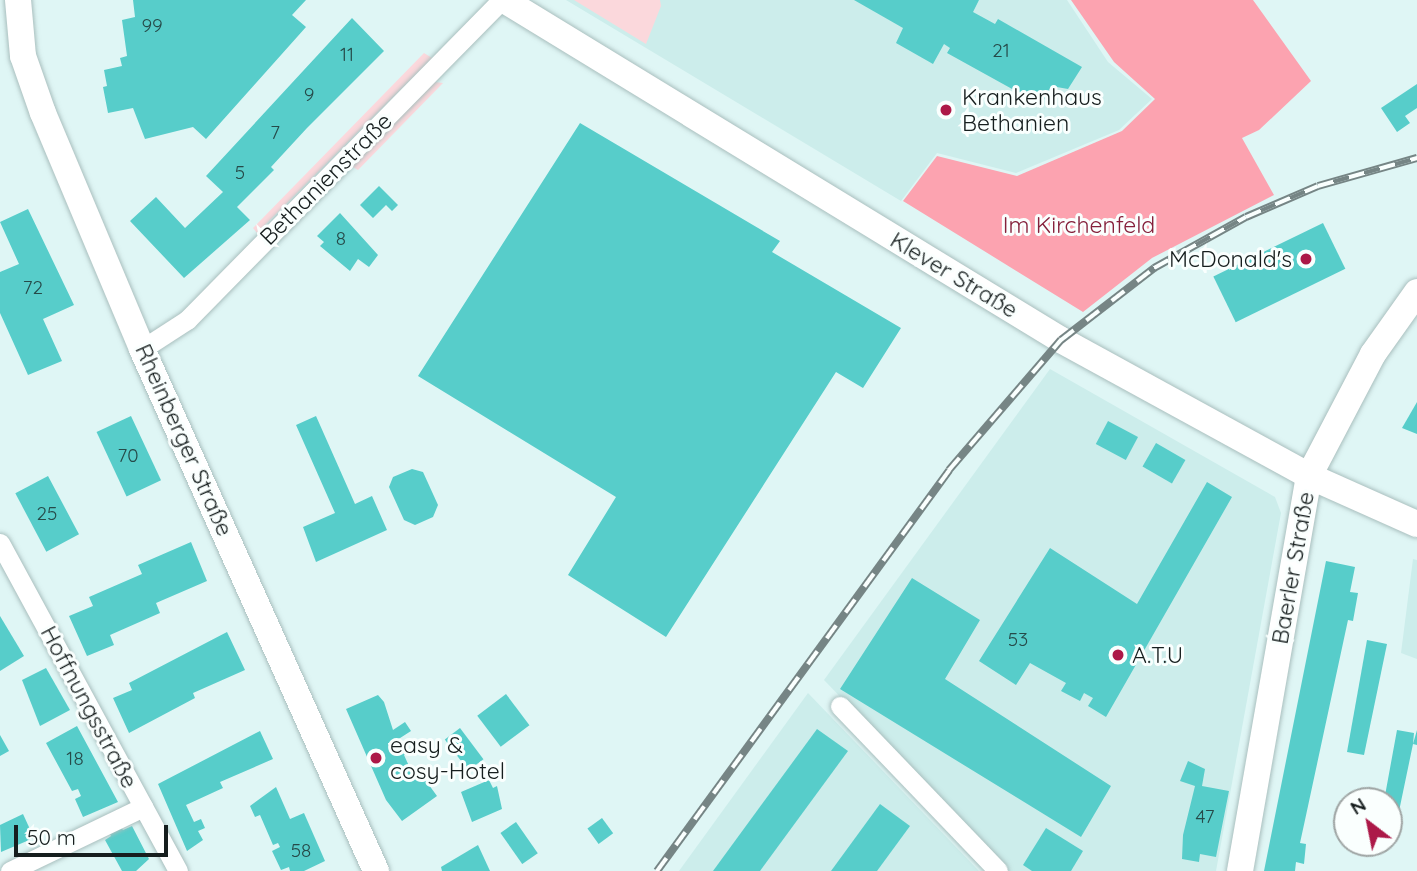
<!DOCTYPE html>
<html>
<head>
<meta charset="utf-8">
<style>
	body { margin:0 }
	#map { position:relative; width:1417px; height:871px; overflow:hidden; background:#dff6f5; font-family:Quicksand,sans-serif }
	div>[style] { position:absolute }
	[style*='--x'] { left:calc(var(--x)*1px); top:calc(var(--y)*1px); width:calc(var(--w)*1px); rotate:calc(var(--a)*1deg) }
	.built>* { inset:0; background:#ccedeb }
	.green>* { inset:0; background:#fbd8dc }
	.forest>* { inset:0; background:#fca3b0 }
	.building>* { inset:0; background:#57cdca; transform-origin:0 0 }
	.roads { filter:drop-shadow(0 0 2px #a9bfbe) drop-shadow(0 0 2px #a9bfbe) }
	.street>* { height:19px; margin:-9.5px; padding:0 9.5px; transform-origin:9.5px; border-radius:9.5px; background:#fff }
	.secondary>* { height:26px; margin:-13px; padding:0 13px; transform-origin:13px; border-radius:13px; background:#fff }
	.rail>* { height:8px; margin-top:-4px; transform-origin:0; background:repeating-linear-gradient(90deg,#fafffe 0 16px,#768585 0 32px); box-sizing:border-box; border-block:2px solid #768585 }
	.dots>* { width:19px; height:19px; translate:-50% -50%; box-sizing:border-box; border:4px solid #fafffe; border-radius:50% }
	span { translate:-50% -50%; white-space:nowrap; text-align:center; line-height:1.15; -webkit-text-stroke:6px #fafffe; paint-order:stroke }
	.number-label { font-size:19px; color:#264a49 }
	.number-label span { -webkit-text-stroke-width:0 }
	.poi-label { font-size:23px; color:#161e1e }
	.left { translate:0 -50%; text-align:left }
	.right { translate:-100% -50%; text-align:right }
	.street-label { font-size:23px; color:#161e1e }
	.park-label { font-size:23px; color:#85203b }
	.north { position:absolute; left:1333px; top:787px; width:70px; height:70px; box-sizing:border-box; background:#fafffe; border:2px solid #9fa5a4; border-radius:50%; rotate:328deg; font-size:19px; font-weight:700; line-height:28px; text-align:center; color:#161e1e }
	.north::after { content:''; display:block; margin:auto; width:24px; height:32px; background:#ac1948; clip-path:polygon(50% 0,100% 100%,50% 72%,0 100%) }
	.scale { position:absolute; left:14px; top:825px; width:154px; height:32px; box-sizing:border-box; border:4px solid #161e1e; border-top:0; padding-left:9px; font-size:21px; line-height:24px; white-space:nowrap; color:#161e1e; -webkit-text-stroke:5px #fafffe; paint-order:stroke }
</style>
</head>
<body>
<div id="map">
	<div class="built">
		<i style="clip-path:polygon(566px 0,1067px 0,1108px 62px,1152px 99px,1119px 130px,1016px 173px,937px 153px,901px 201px)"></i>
		<i style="clip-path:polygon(1050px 369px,1275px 497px,1281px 513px,1216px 871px,1008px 871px,824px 680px)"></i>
		<i style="clip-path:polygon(1413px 559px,1417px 560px,1417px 659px,1401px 653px)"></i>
		<i style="clip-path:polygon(808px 693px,979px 871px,679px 871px)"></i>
	</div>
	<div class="green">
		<i style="clip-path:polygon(574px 0,660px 0,661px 6px,646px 44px)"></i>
		<i style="clip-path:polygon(424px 53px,432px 58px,257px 233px,253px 228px)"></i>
		<i style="clip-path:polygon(435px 82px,443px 83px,358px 170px,351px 166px)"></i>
	</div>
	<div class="forest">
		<i style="clip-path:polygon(1071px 0,1253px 0,1311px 81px,1259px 130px,1242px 138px,1274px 195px,1152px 258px,1083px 312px,903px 201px,937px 156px,1017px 176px,1122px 131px,1155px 99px,1114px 62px)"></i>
	</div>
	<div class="building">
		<i style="clip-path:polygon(133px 0,306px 0,292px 15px,306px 27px,206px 139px,193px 127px,145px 139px,133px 108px,108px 113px,103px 87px,107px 86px,104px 70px,122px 66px,120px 58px,127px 56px,122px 20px,135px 17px)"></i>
		<i style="clip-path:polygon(854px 0,979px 0,973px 12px,995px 24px,998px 19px,1082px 67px,1068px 89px,1051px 86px,1041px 105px,947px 53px,950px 48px,944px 44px,933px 64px,896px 43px,903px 28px)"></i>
		<i style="clip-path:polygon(352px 18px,384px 51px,307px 128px,271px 167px,274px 170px,237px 207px,250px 220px,184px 278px,130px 221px,156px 197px,185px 228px,223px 192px,206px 176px)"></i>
		<i style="clip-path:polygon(1417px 84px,1417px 108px,1405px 116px,1410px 123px,1397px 132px,1381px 108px)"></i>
		<i style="clip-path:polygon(580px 123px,780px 241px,772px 252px,901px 328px,863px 388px,836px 372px,666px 637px,568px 575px,616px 497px,418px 376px)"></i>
		<i style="clip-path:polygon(379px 186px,398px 205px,392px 211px,386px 205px,373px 218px,360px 205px)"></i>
		<i style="clip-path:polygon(28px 209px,74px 305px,43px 319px,62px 361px,28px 375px,0 313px,0 272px,19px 264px,0 222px)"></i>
		<i style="clip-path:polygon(340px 213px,378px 255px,369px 267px,358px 259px,350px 271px,320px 246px,324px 242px,317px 236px)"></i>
		<i style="left:1323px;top:223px;width:51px;height:122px;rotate:64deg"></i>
		<i style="clip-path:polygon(1417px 402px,1417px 434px,1402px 428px)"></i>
		<i style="left:131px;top:416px;width:71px;height:38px;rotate:65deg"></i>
		<i style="clip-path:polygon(316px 416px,355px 504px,372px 496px,387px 530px,316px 562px,303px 527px,335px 513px,296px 425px)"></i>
		<i style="left:1108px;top:421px;width:34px;height:26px;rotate:28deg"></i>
		<i style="left:1156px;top:443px;width:34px;height:27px;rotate:30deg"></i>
		<i style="clip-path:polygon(412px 469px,423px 472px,438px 505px,433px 517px,415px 525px,404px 520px,389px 487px,393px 477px)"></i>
		<i style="left:48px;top:476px;width:66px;height:37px;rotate:62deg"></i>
		<i style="clip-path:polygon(1207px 482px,1232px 497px,1106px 717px,1088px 706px,1093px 698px,1084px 693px,1080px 701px,1061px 691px,1066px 683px,1030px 663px,1016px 685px,979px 661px,1050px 548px,1137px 604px)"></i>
		<i style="clip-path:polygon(191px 542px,207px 581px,156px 603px,160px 613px,110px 635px,114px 645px,87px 656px,69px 616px,93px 606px,89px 597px,142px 574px,138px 565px)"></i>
		<i style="clip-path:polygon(1326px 561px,1355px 567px,1350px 592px,1358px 593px,1353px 621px,1348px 620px,1305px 820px,1300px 843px,1306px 844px,1304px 864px,1296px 862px,1295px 871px,1264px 871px)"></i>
		<i style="clip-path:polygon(912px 578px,980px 620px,945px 679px,1111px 786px,1081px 837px,840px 689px)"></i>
		<i style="clip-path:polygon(0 616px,24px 656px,0 671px)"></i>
		<i style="clip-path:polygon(227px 632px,245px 670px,193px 693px,195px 698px,129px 733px,113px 698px,132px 690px,129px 683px)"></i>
		<i style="clip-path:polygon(1367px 640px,1387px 644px,1364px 755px,1347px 752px)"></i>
		<i style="clip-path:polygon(46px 668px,70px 710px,40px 726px,22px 680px)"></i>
		<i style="left:506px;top:694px;width:39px;height:36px;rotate:53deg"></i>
		<i style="clip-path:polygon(378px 695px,384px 702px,393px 730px,405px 722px,411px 731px,397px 740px,407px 753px,404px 755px,409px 766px,415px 773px,418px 770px,437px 796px,402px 821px,386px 800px,346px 709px)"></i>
		<i style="clip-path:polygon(77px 726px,118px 802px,83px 817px,75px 799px,81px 796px,78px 789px,72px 791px,46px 743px)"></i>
		<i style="left:460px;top:728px;width:39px;height:19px;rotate:53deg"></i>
		<i style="clip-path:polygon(817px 729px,848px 751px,760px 871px,713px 871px)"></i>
		<i style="clip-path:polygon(1397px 730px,1414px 733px,1413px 744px,1417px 730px,1417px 745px,1413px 744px,1393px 840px,1389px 839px,1389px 801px,1384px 801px)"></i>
		<i style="clip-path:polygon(260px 731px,273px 759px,220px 782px,223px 788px,186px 805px,194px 822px,201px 819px,205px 828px,198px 831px,203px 840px,187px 851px,158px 784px)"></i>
		<i style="clip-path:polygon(0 735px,9px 751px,0 756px)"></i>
		<i style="clip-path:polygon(1188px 761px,1205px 769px,1202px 786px,1229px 791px,1216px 857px,1200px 854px,1199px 862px,1182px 859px,1183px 835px,1195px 786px,1180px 781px)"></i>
		<i style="clip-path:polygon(489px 780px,493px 788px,497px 786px,502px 809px,472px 822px,461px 792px)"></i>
		<i style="clip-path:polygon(276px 787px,290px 819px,304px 813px,325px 861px,304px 871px,290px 871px,289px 867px,281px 870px,272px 851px,280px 847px,278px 843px,273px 845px,260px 815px,255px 817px,250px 806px)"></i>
		<i style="clip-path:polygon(880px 804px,910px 826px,877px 871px,831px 871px)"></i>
		<i style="clip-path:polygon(23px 814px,34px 838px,1px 852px,0 825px)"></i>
		<i style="left:602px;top:818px;width:19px;height:18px;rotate:54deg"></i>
		<i style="left:516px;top:822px;width:38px;height:19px;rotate:55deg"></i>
		<i style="clip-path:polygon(120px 826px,123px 830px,132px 826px,149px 859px,136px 871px,122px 871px,105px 840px,111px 836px,109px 832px)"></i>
		<i style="clip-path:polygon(1046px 828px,1083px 851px,1071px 871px,1032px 871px,1023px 865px)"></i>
		<i style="clip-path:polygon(478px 845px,490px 871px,442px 871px,441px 867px)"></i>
	</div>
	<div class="roads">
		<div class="street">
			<i style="--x:142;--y:349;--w:54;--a:-32.8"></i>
			<i style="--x:187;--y:320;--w:449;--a:-45.5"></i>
			<i style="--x:0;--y:543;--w:373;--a:61.5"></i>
			<i style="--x:840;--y:706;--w:228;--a:46.2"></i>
			<i style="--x:10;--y:871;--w:148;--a:-25.7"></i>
		</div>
		<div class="secondary">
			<i style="--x:18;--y:0;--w:56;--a:84.9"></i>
			<i style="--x:23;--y:56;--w:60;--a:70.7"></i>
			<i style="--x:43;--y:113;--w:256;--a:67.2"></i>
			<i style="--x:142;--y:349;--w:572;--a:65.85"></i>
			<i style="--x:504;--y:0;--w:653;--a:31.4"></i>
			<i style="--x:1061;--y:340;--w:283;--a:28.7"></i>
			<i style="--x:1309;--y:476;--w:118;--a:24"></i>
			<i style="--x:1240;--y:871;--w:401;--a:-80.1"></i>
			<i style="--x:1309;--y:476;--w:138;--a:-62.3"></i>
			<i style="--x:1373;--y:354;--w:76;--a:-54.6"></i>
		</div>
	</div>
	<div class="rail">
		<i style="--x:657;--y:871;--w:496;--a:-53.9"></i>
		<i style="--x:949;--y:470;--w:172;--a:-49.3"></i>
		<i style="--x:1061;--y:340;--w:118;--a:-37.7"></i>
		<i style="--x:1154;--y:268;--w:105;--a:-29"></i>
		<i style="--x:1246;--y:217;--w:78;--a:-23.3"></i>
		<i style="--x:1318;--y:186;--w:103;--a:-15.8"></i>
	</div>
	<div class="dots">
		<i style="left:946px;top:110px;background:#ac1948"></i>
		<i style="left:1306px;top:259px;background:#ac1948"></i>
		<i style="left:1118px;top:655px;background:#ac1948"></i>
		<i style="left:376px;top:758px;background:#ac1948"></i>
	</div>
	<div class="number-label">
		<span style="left:152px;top:26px">99</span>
		<span style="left:1001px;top:51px">21</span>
		<span style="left:347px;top:55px">11</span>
		<span style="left:309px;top:95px">9</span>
		<span style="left:275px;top:133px">7</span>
		<span style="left:240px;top:173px">5</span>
		<span style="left:341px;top:239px">8</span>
		<span style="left:33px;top:288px">72</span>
		<span style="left:128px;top:456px">70</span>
		<span style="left:47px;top:514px">25</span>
		<span style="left:1018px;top:640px">53</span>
		<span style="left:75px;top:759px">18</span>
		<span style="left:1205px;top:817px">47</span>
		<span style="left:301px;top:851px">58</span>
	</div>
	<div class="poi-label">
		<span class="left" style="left:962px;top:110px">Krankenhaus<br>Bethanien</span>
		<span class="right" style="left:1292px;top:259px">McDonald's</span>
		<span class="left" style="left:1132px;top:655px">A.T.U</span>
		<span class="left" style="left:390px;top:758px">easy &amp;<br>cosy-Hotel</span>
	</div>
	<div class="street-label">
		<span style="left:326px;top:179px;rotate:-45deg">Bethanienstraße</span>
		<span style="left:954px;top:275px;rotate:31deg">Klever Straße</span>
		<span style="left:184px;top:440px;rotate:66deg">Rheinberger Straße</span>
		<span style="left:1293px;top:568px;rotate:-80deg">Baerler Straße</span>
		<span style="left:89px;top:707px;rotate:62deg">Hoffnungsstraße</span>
	</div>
	<div class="park-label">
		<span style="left:1079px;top:225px">Im Kirchenfeld</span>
	</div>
	<div class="north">N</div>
	<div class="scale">50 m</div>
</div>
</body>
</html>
